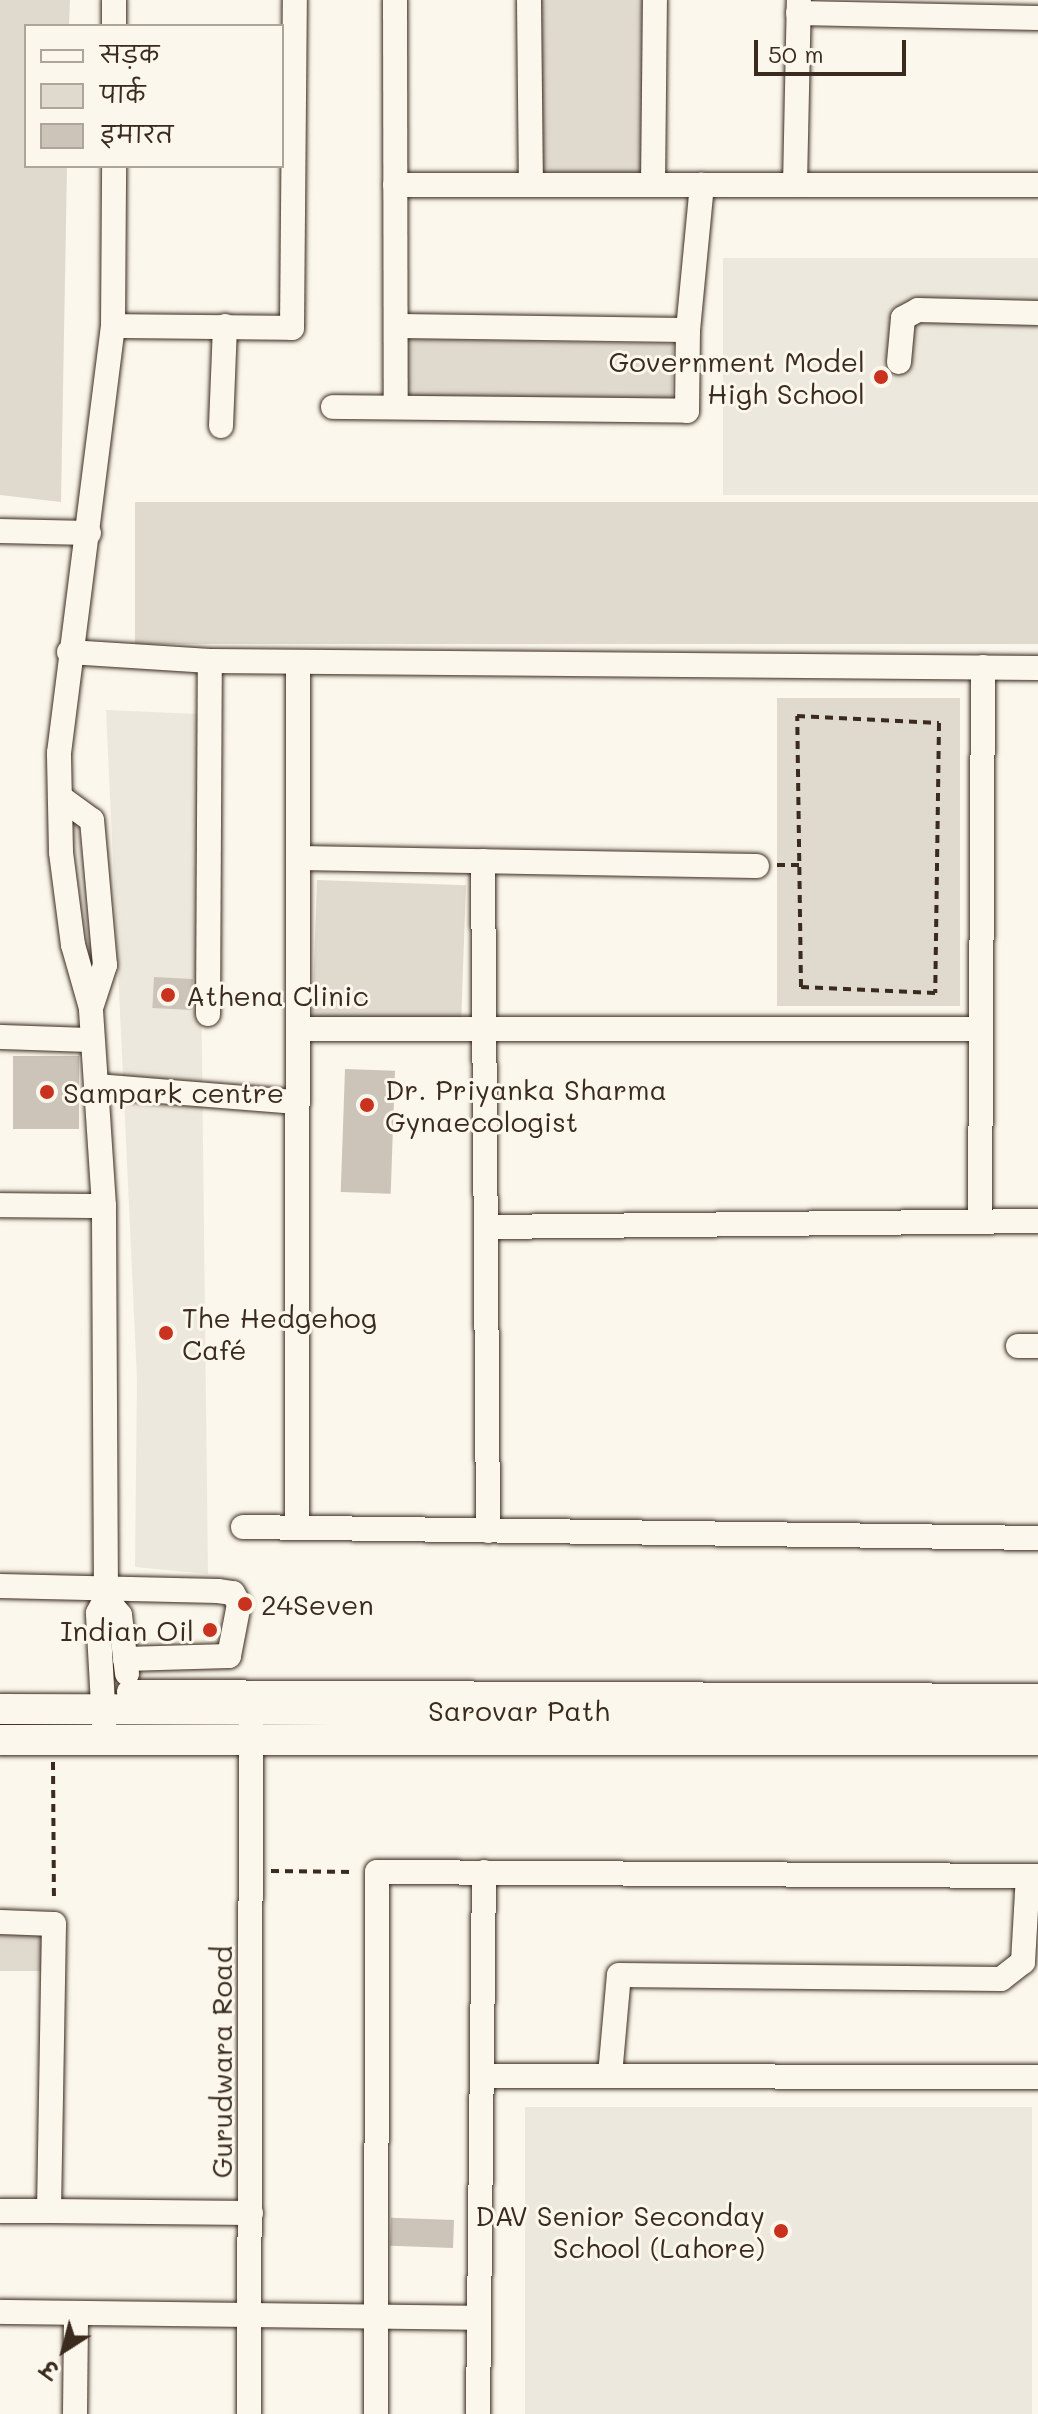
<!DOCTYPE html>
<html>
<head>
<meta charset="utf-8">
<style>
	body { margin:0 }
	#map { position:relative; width:1038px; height:2414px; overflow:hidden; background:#fbf7ec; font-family:Mali,"Playpen Sans Deva",sans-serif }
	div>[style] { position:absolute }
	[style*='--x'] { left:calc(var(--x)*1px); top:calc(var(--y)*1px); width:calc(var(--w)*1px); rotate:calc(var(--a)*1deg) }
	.built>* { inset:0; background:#ede8dd; transform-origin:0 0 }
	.green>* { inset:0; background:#dfd9ce; transform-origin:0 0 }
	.building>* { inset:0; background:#ccc4b9; transform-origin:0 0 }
	.path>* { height:4px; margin-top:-2px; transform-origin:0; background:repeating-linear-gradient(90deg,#3b2a1e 0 8px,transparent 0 14px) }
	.roads { filter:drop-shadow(0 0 2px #3b2a1e) drop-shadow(0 0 2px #3b2a1e) }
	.minor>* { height:24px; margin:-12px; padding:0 12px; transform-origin:12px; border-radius:12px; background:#fbf7ec }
	.major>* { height:30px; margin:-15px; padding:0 15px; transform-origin:15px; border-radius:15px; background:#fbf7ec }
	.dots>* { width:22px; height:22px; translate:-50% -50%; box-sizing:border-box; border:4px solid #fbf7ec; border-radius:50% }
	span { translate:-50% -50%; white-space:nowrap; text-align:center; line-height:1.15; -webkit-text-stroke:6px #fbf7ec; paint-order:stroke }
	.poi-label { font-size:28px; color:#3b2a1e }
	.right { translate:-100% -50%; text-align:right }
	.left { translate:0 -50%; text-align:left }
	.street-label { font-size:28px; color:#3b2a1e }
	.legend { position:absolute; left:24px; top:24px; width:260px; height:144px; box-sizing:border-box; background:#fbf7ec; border:2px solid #aea59a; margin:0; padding:10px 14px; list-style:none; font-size:24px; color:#3b2a1e }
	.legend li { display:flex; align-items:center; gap:16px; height:40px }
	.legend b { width:40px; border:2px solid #aea59a }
	.north { position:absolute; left:24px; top:2310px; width:80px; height:80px; -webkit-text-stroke:6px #fbf7ec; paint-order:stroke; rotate:216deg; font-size:22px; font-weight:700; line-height:32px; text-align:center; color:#3b2a1e }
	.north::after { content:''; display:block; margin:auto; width:28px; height:36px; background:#3b2a1e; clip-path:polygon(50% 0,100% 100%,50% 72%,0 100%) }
	.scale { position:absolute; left:754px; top:40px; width:152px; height:36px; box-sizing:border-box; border:4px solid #3b2a1e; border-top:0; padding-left:10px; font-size:24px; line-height:28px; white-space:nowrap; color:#3b2a1e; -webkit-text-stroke:6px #fbf7ec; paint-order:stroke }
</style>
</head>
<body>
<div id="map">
	<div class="built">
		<i style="left:1038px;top:258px;width:237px;height:315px;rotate:90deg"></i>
		<i style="clip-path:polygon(106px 710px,198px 714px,208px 1574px,135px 1567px,137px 1379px)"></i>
		<i style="left:525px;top:2107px;width:507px;height:307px"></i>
	</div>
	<div class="green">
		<i style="clip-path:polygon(0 0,70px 0,69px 26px,26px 26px,26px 166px,67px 166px,61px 502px,0 495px)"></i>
		<i style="left:539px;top:0;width:104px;height:172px"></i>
		<i style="left:406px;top:339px;width:267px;height:60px;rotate:1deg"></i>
		<i style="left:1038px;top:502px;width:142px;height:903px;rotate:90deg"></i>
		<i style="left:777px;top:698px;width:183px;height:308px"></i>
		<i style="left:317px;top:880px;width:149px;height:150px;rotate:2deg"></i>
		<i style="left:53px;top:1935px;width:36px;height:53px;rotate:90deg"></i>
	</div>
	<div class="building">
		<i style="left:154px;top:977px;width:39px;height:31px;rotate:3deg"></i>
		<i style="left:13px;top:1056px;width:66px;height:73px"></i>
		<i style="left:345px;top:1069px;width:50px;height:123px;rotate:2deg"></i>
		<i style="left:454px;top:2220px;width:28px;height:63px;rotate:92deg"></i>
	</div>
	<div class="path">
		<i style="--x:797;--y:716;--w:142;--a:2.8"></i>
		<i style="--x:939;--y:723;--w:270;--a:90.8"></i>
		<i style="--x:935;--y:993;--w:134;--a:-177.4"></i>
		<i style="--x:801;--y:987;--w:271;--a:-90.8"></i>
		<i style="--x:777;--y:865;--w:22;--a:0"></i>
		<i style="--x:53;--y:1762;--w:139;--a:89.6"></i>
		<i style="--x:271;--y:1871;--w:84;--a:0.7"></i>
	</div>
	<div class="roads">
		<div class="minor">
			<i style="--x:395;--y:0;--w:407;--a:89.9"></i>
			<i style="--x:529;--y:0;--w:185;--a:89.4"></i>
			<i style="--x:798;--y:13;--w:240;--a:1.2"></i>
			<i style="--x:114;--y:26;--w:26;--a:-90"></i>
			<i style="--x:395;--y:185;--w:643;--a:0"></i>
			<i style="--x:653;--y:185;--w:185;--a:-89.4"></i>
			<i style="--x:795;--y:185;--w:185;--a:-88.8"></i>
			<i style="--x:113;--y:326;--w:179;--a:0.6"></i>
			<i style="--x:292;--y:328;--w:328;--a:-89.5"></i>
			<i style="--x:688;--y:330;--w:146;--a:-84.5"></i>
			<i style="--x:899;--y:362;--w:44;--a:-84.8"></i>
			<i style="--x:903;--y:318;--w:17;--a:-28"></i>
			<i style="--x:918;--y:310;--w:120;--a:1.4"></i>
			<i style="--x:333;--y:407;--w:354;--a:0.6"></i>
			<i style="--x:687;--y:411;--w:81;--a:-89.3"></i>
			<i style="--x:688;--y:330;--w:292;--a:-179.2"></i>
			<i style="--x:221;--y:426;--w:100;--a:-87.7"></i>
			<i style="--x:0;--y:531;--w:89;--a:1.3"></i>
			<i style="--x:69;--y:652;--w:141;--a:3.7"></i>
			<i style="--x:210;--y:661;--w:828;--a:0.48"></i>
			<i style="--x:60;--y:797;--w:39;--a:36"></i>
			<i style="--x:92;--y:820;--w:146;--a:84.9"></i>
			<i style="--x:105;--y:965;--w:45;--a:108"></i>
			<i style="--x:298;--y:858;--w:459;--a:1"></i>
			<i style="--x:483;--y:861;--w:670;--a:89.57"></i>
			<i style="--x:208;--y:1014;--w:353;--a:-89.7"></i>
			<i style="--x:298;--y:1029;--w:683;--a:0"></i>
			<i style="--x:0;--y:1037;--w:91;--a:1.9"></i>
			<i style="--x:96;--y:1086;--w:202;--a:4.6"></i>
			<i style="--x:0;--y:1205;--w:104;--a:0.6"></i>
			<i style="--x:980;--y:1222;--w:555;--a:-89.69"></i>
			<i style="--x:486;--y:1227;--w:552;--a:-0.62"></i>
			<i style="--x:1018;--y:1346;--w:20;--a:0"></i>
			<i style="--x:243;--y:1527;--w:795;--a:0.79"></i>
			<i style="--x:297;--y:1528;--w:866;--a:-89.93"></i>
			<i style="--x:0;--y:1586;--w:218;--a:1.3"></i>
			<i style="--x:218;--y:1591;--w:15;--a:8"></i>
			<i style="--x:233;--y:1593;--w:13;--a:61"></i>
			<i style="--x:239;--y:1604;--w:53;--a:100.9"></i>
			<i style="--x:229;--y:1656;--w:104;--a:178.3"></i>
			<i style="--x:106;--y:1598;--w:22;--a:51"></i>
			<i style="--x:120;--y:1615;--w:59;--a:83.2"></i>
			<i style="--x:129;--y:1692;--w:909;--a:0.25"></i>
			<i style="--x:105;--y:1740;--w:127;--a:-93.2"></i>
			<i style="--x:98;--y:1613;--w:17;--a:-62"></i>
			<i style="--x:106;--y:1598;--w:392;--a:-90.3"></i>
			<i style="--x:104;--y:1206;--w:198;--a:-93.8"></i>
			<i style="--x:91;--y:1008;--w:66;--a:-105.9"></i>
			<i style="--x:73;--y:945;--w:94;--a:-97.4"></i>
			<i style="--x:61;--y:852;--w:99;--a:-91.2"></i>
			<i style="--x:59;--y:753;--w:430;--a:-82.8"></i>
			<i style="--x:113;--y:326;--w:160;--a:-89.6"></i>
			<i style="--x:0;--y:1922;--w:54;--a:2.1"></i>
			<i style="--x:54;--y:1924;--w:287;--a:91"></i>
			<i style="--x:49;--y:2211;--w:49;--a:180"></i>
			<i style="--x:610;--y:2075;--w:100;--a:-84.9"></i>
			<i style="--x:619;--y:1975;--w:382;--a:0.6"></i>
			<i style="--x:1001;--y:1979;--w:28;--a:-38"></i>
			<i style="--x:1023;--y:1962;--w:86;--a:-86.7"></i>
			<i style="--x:482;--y:2076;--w:556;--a:0.1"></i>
			<i style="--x:49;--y:2211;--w:202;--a:0.6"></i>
			<i style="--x:0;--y:2312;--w:479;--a:0.7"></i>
			<i style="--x:75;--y:2414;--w:100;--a:-89.4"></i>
			<i style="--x:249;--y:2414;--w:690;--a:-89.83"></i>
			<i style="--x:376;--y:2414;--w:542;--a:-89.89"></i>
			<i style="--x:377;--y:1872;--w:661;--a:0.35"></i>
			<i style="--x:478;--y:2414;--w:542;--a:-89.37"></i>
		</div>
		<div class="major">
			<i style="--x:0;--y:1709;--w:1038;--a:0.17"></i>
			<i style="--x:0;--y:1740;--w:1038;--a:0"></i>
		</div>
	</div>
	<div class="dots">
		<i style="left:881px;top:377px;background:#c8321e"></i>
		<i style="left:168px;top:995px;background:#c8321e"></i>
		<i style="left:47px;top:1092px;background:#c8321e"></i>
		<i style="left:367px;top:1105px;background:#c8321e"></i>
		<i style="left:166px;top:1333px;background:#c8321e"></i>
		<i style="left:245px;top:1604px;background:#c8321e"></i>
		<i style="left:210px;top:1630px;background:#c8321e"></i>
		<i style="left:781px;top:2231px;background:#c8321e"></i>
	</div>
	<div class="poi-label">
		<span class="right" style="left:865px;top:377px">Government Model<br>High School</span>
		<span class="left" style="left:186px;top:995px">Athena Clinic</span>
		<span class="left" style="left:385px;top:1105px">Dr. Priyanka Sharma<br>Gynaecologist</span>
		<span class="left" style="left:63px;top:1092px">Sampark centre</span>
		<span class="left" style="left:182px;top:1333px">The Hedgehog<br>Café</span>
		<span class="left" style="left:261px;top:1604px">24Seven</span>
		<span class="right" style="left:194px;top:1630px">Indian Oil</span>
		<span class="right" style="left:765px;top:2231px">DAV Senior Seconday<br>School (Lahore)</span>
	</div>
	<div class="street-label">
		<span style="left:519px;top:1710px">Sarovar Path</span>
		<span style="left:221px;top:2062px;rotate:-90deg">Gurudwara Road</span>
	</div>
	<ul class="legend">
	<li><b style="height:10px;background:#fbf7ec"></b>सड़क</li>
	<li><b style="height:22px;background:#dfd9ce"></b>पार्क</li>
	<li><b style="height:22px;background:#ccc4b9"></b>इमारत</li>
	</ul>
	<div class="north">उ</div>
	<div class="scale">50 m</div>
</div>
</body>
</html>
